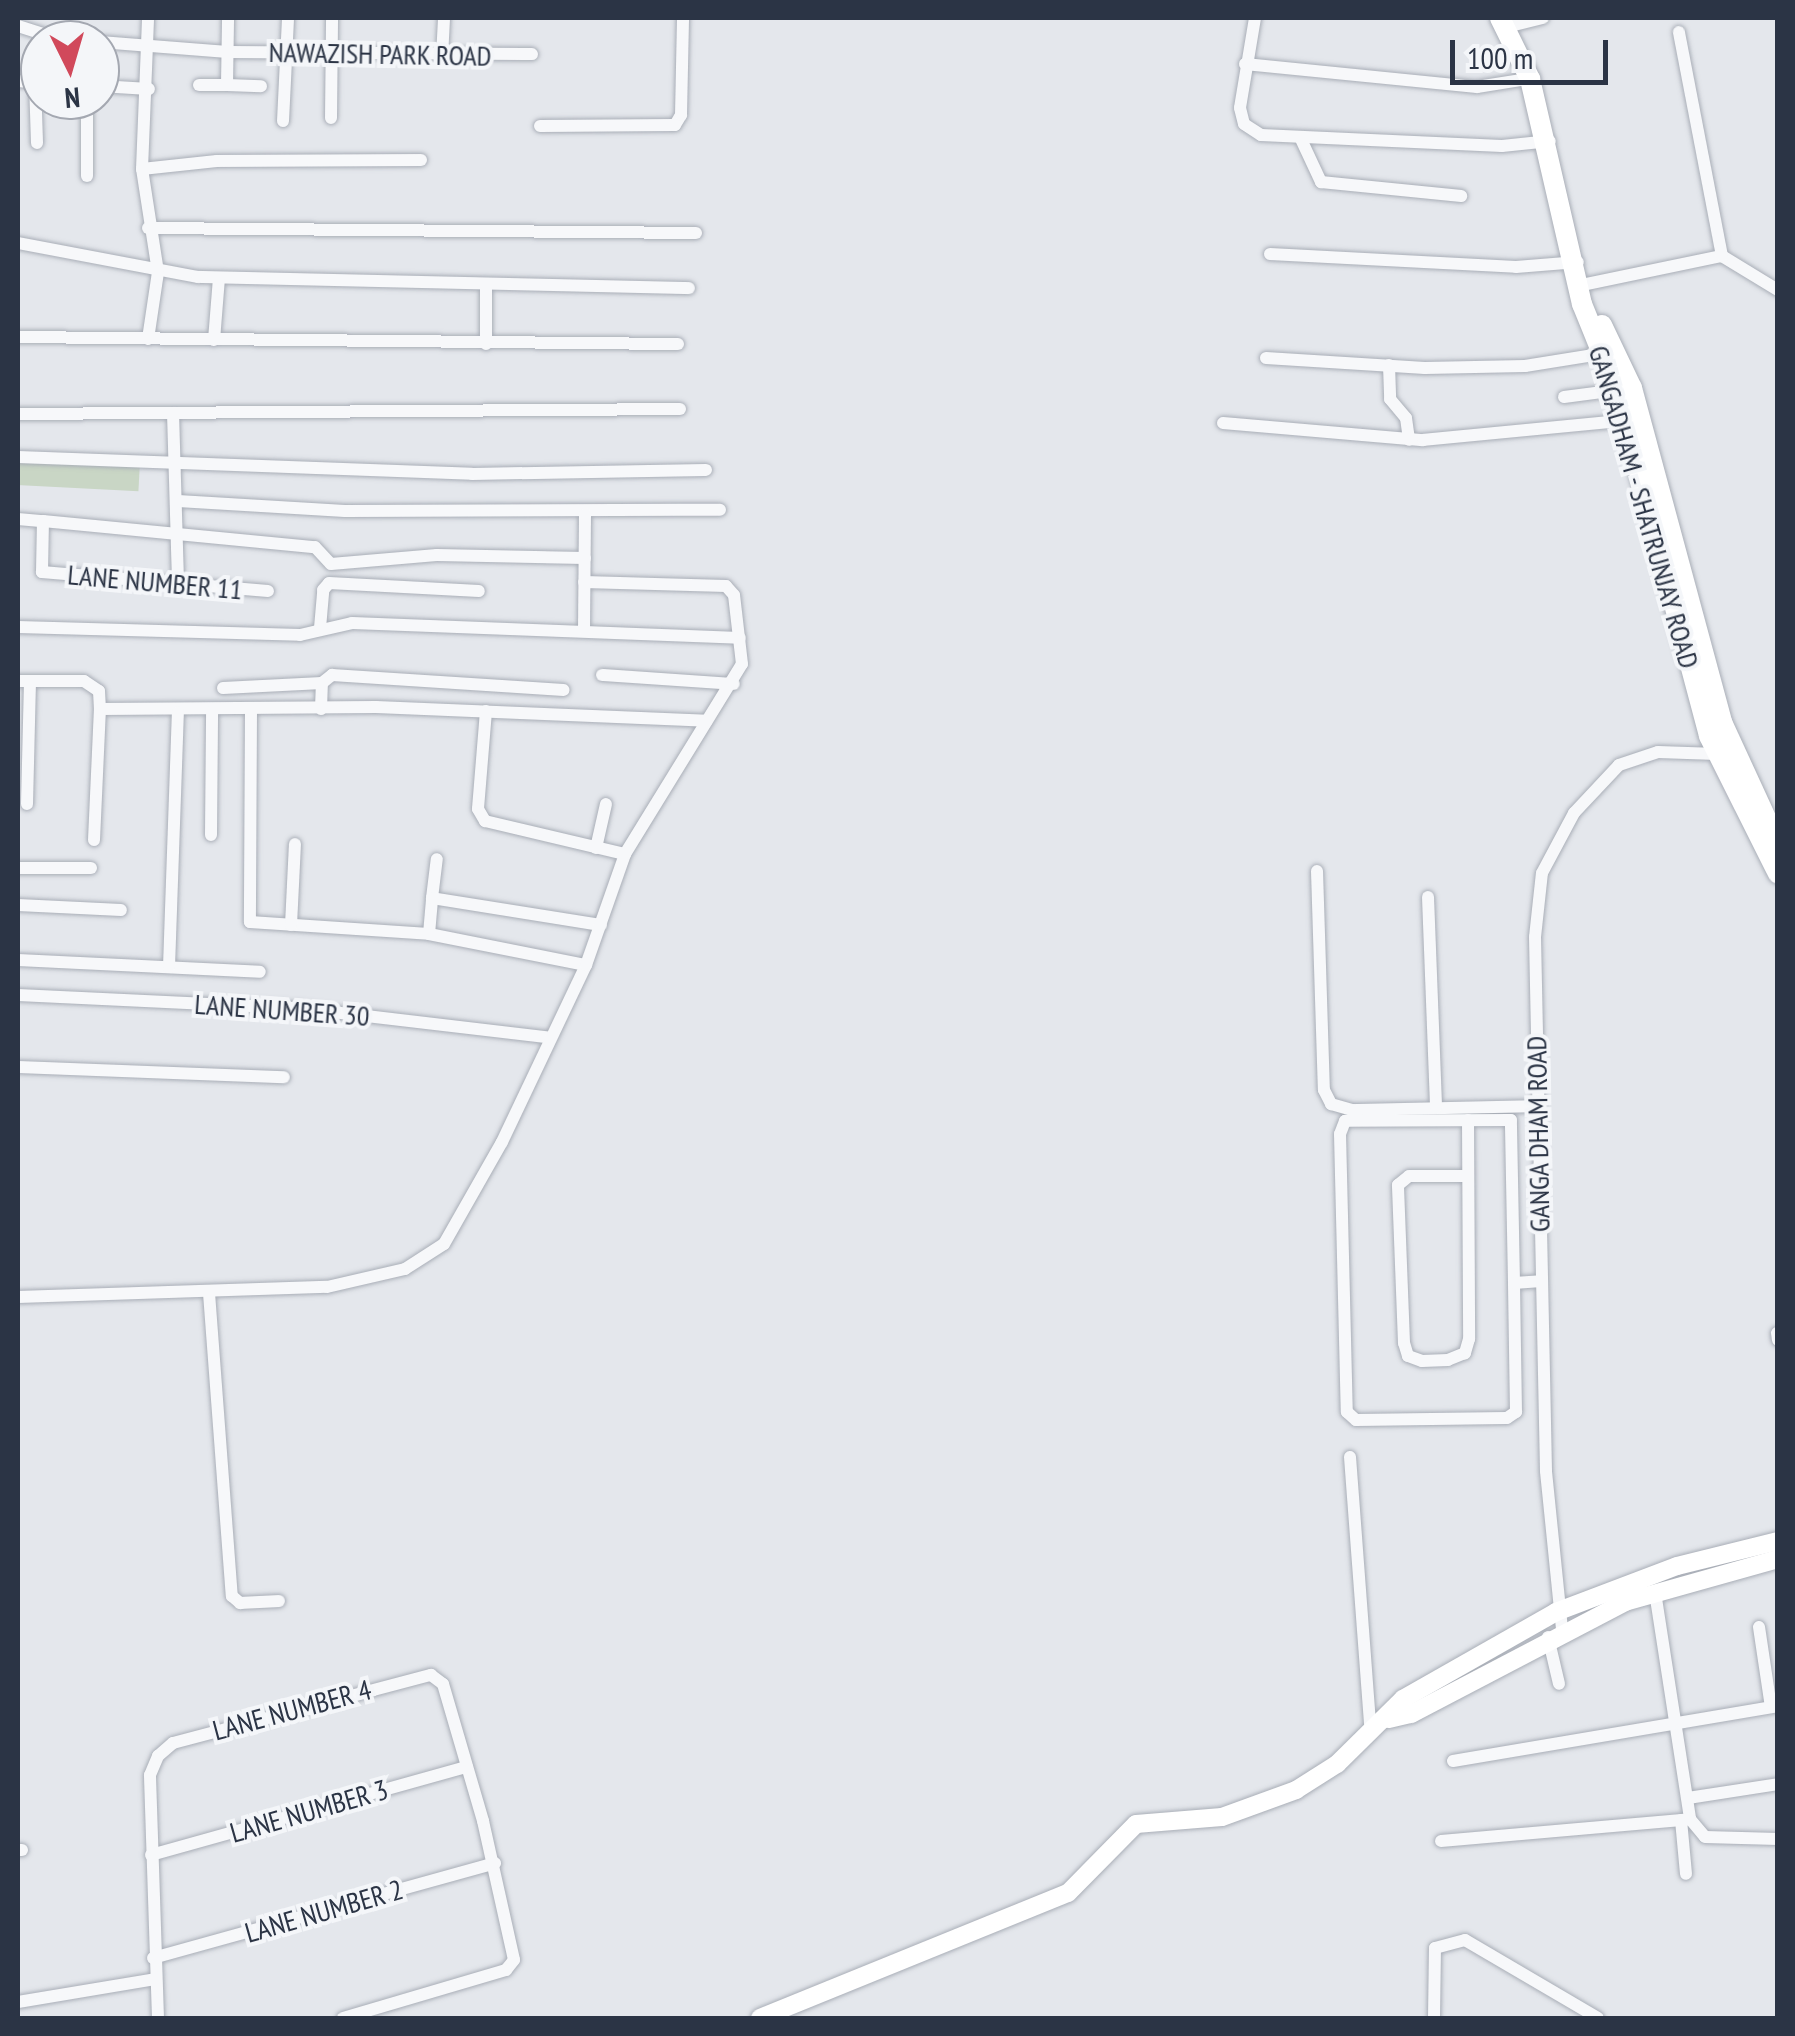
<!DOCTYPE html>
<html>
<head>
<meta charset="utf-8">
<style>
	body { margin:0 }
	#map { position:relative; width:1795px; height:2036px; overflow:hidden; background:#e4e7ec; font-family:"PT Sans Narrow",sans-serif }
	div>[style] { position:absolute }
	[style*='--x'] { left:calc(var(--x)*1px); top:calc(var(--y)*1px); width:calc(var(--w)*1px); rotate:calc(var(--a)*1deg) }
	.green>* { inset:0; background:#c9d6c5; transform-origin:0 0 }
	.roads { filter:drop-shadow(0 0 2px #a9aeb7) drop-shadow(0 0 2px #a9aeb7) }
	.minor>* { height:12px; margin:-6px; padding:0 6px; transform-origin:6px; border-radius:6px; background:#f7f8fa }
	.secondary>* { height:18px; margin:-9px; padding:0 9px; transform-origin:9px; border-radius:9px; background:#fff }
	.primary>* { height:20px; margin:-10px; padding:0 10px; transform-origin:10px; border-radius:10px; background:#fff }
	span { translate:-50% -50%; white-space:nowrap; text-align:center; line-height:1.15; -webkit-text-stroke:8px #f4f6f9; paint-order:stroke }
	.street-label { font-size:28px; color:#2b3445 }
	.frame { position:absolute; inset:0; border:20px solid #2b3445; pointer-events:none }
	.north { position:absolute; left:20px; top:20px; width:100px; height:100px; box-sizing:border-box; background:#f4f6f9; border:2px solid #a4a8b1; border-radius:50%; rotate:175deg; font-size:28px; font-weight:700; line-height:40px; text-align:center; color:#2b3445 }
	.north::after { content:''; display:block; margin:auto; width:35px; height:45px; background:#d1495b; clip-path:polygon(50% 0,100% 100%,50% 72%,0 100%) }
	.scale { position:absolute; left:1450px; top:40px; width:158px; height:45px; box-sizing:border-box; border:5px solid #2b3445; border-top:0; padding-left:12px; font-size:30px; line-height:35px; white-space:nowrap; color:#2b3445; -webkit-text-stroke:8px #f4f6f9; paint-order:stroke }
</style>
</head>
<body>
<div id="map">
	<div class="green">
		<i style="left:18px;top:458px;width:122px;height:27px;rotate:3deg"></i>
	</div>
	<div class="roads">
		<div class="minor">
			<i style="--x:1255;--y:18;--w:91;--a:99.5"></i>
			<i style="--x:1240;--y:108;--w:16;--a:76"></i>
			<i style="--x:1244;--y:124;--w:20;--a:33"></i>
			<i style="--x:1261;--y:135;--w:241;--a:2.6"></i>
			<i style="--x:1502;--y:146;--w:48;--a:-5.9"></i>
			<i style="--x:18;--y:26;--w:46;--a:17.7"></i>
			<i style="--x:1506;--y:27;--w:38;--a:-14"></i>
			<i style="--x:100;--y:42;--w:128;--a:4.5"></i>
			<i style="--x:228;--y:52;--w:304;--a:0.4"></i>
			<i style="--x:442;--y:57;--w:39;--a:-87"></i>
			<i style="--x:1245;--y:64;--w:233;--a:5.7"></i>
			<i style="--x:1477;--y:87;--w:58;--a:-9"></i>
			<i style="--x:18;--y:81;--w:22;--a:5"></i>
			<i style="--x:35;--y:82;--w:61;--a:88.1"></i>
			<i style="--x:199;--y:85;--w:28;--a:0"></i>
			<i style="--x:227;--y:85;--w:67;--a:-89.1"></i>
			<i style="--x:227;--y:85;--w:34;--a:2"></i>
			<i style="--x:100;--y:86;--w:49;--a:3.5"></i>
			<i style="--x:331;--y:118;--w:100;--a:-89.4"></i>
			<i style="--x:283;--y:121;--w:103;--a:-87.2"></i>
			<i style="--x:540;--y:126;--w:135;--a:-0.4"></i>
			<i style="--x:675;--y:125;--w:12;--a:-59"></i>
			<i style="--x:681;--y:115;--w:97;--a:-88.8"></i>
			<i style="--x:1300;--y:137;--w:50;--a:65"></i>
			<i style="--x:1321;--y:182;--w:141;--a:5.7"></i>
			<i style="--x:142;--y:169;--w:151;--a:-87.7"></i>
			<i style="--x:87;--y:176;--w:76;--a:-90"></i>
			<i style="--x:148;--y:228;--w:548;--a:0.52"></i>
			<i style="--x:18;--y:243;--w:183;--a:10.7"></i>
			<i style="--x:198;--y:277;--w:491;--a:1.3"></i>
			<i style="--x:1270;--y:254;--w:246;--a:3"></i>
			<i style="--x:1516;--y:267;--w:62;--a:-4.6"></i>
			<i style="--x:1722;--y:256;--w:66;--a:31.3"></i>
			<i style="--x:1577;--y:286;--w:148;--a:-11.7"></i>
			<i style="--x:1722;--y:256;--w:228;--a:-100.9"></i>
			<i style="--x:486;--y:288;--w:56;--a:90"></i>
			<i style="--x:18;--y:337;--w:660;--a:0.61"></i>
			<i style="--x:148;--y:339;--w:68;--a:-81.5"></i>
			<i style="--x:158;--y:272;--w:104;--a:-98.8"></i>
			<i style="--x:142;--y:169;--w:75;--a:-6.1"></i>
			<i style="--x:217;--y:161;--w:204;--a:-0.3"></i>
			<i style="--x:214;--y:340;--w:62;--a:-85.4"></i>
			<i style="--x:1266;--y:358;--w:159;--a:3.6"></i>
			<i style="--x:1425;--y:368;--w:100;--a:-1.1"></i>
			<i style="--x:1525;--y:366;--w:82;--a:-9.1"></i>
			<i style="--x:1389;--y:365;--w:34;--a:88"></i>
			<i style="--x:1390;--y:399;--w:25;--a:50"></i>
			<i style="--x:1406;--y:418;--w:22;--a:82"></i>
			<i style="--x:1564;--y:397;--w:53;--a:-7.5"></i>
			<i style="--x:173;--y:413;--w:173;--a:88.3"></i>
			<i style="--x:18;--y:414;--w:662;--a:-0.43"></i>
			<i style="--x:1223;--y:423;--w:201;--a:4.9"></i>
			<i style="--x:1423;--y:440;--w:210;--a:-5.5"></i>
			<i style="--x:18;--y:457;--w:454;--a:2.1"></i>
			<i style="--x:472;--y:474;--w:234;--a:-1"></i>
			<i style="--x:178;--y:501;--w:167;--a:3.4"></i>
			<i style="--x:345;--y:511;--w:375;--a:-0.2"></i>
			<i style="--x:18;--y:519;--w:25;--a:5"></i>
			<i style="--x:268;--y:591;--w:227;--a:-175.2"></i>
			<i style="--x:42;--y:572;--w:51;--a:-88.9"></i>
			<i style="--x:43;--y:521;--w:273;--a:5.5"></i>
			<i style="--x:315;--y:547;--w:23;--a:47"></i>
			<i style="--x:331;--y:564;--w:106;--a:-4.9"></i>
			<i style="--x:437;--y:555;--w:148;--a:1.2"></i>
			<i style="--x:18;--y:627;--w:282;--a:1.6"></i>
			<i style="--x:300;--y:635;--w:53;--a:-13"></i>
			<i style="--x:352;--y:623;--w:388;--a:2.2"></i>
			<i style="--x:320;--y:628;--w:38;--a:-85"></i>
			<i style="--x:323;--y:590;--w:9;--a:-49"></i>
			<i style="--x:329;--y:583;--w:150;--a:3.1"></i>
			<i style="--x:584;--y:629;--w:115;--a:-89.5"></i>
			<i style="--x:602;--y:675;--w:132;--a:3.9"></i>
			<i style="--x:18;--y:681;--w:66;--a:0"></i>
			<i style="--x:84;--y:681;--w:18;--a:34"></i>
			<i style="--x:99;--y:691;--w:18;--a:87"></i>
			<i style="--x:100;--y:709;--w:276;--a:-0.4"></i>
			<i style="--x:376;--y:707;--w:331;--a:2.4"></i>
			<i style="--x:223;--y:688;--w:99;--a:-2.9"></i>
			<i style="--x:321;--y:709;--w:26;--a:-88"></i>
			<i style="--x:322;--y:683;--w:13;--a:-39"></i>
			<i style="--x:332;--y:675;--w:232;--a:3.7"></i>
			<i style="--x:251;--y:710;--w:212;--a:90.3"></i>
			<i style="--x:250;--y:922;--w:179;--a:3.8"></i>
			<i style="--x:429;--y:934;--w:160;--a:11.2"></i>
			<i style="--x:486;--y:711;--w:98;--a:94.7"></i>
			<i style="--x:478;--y:809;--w:14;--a:60"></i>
			<i style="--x:485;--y:821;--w:144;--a:13.3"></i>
			<i style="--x:27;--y:804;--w:122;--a:-88.6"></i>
			<i style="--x:211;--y:835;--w:124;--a:-89.5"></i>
			<i style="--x:94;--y:840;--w:131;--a:-87.4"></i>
			<i style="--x:596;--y:848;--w:45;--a:-77.2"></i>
			<i style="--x:18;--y:868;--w:73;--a:0"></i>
			<i style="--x:1317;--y:871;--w:219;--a:88.2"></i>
			<i style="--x:1324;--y:1090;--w:16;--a:63"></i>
			<i style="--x:1331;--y:1104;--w:22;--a:16"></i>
			<i style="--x:1352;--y:1110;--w:185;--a:-1.2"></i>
			<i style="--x:1428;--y:897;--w:211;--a:87.8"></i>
			<i style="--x:432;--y:898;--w:39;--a:-83"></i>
			<i style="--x:18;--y:905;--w:103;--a:2.8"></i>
			<i style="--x:291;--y:925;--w:81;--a:-87.2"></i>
			<i style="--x:429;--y:934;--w:36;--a:-85"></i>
			<i style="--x:432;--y:898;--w:171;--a:9.1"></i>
			<i style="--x:18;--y:960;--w:242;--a:2.8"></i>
			<i style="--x:169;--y:967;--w:255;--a:-88"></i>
			<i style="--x:18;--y:995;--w:280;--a:2.7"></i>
			<i style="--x:298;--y:1008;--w:250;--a:6.7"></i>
			<i style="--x:18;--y:1067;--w:266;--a:2.2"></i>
			<i style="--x:1468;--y:1120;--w:219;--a:89.7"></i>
			<i style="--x:1469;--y:1339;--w:15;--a:106"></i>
			<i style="--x:1465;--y:1353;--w:18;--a:158"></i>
			<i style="--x:1448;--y:1360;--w:26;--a:178"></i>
			<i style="--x:1422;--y:1361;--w:15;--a:-160"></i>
			<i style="--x:1408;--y:1356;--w:14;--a:-107"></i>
			<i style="--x:1404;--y:1343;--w:158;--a:-92.2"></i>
			<i style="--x:1398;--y:1185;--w:14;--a:-39"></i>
			<i style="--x:1409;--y:1176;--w:59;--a:0"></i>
			<i style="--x:1514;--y:1283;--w:163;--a:-91.1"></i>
			<i style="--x:1511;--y:1120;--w:166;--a:179.7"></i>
			<i style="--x:1345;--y:1121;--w:14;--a:111"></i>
			<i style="--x:1340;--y:1134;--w:278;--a:88.6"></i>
			<i style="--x:1347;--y:1412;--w:12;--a:42"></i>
			<i style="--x:1356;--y:1420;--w:151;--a:-0.8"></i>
			<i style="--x:1507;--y:1418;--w:11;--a:-34"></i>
			<i style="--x:1516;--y:1412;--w:129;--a:-90.9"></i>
			<i style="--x:1514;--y:1283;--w:27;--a:-4"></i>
			<i style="--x:209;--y:1293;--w:304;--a:85.7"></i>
			<i style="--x:232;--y:1596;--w:11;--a:41"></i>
			<i style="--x:240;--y:1603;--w:39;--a:-3"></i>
			<i style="--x:18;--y:1297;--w:309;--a:-1.9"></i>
			<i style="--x:327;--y:1287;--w:80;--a:-13"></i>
			<i style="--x:405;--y:1269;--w:46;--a:-32.7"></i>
			<i style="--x:444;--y:1244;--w:117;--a:-60.4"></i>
			<i style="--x:502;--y:1142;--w:196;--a:-64.6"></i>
			<i style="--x:586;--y:965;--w:118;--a:-70.6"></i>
			<i style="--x:625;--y:854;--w:223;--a:-58.4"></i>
			<i style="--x:742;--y:664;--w:69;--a:-96.6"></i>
			<i style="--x:734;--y:595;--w:12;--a:-132"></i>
			<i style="--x:726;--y:586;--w:142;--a:-178.4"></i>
			<i style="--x:1777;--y:1333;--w:7;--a:82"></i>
			<i style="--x:1350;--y:1457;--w:278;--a:85.7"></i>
			<i style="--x:1655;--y:1592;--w:230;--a:81.2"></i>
			<i style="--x:1759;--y:1627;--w:81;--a:81.5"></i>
			<i style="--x:1562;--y:1629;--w:159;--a:-95.8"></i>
			<i style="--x:1546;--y:1471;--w:534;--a:-91.18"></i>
			<i style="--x:1535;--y:937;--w:64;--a:-83.8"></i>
			<i style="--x:1542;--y:873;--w:68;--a:-61.9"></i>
			<i style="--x:1574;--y:813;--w:66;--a:-46.8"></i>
			<i style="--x:1619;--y:765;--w:41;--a:-18.4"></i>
			<i style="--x:1658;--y:752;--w:59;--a:1.9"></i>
			<i style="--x:1548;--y:1637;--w:48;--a:76.8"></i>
			<i style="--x:1453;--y:1761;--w:330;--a:-9.6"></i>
			<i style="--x:1688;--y:1798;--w:91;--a:-8.8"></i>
			<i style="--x:1681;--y:1820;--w:54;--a:84.7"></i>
			<i style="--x:1441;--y:1841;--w:250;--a:-5"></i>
			<i style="--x:1690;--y:1819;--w:23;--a:50"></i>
			<i style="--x:1705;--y:1837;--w:73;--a:1.6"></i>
			<i style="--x:18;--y:1850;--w:4;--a:0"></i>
			<i style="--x:151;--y:1855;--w:328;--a:-15.6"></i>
			<i style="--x:153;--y:1958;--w:355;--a:-15.5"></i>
			<i style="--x:18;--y:2002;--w:139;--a:-9.5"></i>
			<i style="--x:158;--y:2018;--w:243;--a:-91.9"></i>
			<i style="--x:150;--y:1775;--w:21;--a:-67"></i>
			<i style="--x:158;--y:1756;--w:20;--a:-41"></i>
			<i style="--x:173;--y:1743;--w:267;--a:-14.8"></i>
			<i style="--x:431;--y:1675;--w:15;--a:37"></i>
			<i style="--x:443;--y:1684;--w:143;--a:73.7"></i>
			<i style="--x:483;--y:1821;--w:142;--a:77.4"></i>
			<i style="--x:514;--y:1960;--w:13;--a:129"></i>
			<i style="--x:506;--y:1970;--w:170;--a:163.6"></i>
			<i style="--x:1434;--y:2018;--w:70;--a:-89.2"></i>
			<i style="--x:1435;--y:1948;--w:31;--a:-15"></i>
			<i style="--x:1465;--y:1940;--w:154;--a:30.4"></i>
		</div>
		<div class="secondary">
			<i style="--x:1389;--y:1719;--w:23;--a:-13"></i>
			<i style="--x:1411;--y:1714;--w:242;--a:-27.6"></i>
			<i style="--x:1625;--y:1602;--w:159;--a:-15.7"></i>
			<i style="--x:760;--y:2018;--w:332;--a:-22.1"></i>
			<i style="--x:1068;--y:1893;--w:97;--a:-45.4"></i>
			<i style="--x:1136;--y:1824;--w:86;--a:-4.7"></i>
			<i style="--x:1222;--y:1817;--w:79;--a:-20"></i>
			<i style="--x:1296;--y:1790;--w:49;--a:-32.4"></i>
			<i style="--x:1337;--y:1764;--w:93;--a:-44.6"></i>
			<i style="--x:1403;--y:1699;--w:176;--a:-29.6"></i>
			<i style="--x:1556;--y:1612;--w:129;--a:-20.8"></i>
			<i style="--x:1677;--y:1566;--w:104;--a:-13.9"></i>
		</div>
		<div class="primary">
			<i style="--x:1500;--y:18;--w:68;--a:63.8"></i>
			<i style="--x:1530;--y:79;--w:231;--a:77"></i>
			<i style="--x:1582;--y:304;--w:93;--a:67.9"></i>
			<i style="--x:1617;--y:390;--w:358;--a:75.1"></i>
			<i style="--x:1709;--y:736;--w:154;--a:63.4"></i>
			<i style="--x:1602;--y:325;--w:70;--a:64.5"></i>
			<i style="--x:1632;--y:388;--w:346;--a:74.9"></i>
			<i style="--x:1722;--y:722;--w:134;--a:65.3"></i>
		</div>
	</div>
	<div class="street-label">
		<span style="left:380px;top:54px;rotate:1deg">NAWAZISH PARK ROAD</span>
		<span style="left:1644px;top:507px;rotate:74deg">GANGADHAM - SHATRUNJAY ROAD</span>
		<span style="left:155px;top:582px;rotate:5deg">LANE NUMBER 11</span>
		<span style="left:282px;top:1010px;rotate:4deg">LANE NUMBER 30</span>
		<span style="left:1538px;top:1134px;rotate:-91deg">GANGA DHAM ROAD</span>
		<span style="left:292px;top:1710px;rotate:-15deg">LANE NUMBER 4</span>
		<span style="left:309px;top:1811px;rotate:-16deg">LANE NUMBER 3</span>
		<span style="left:324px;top:1911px;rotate:-16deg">LANE NUMBER 2</span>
	</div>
	<div class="frame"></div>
	<div class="north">N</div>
	<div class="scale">100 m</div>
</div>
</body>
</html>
